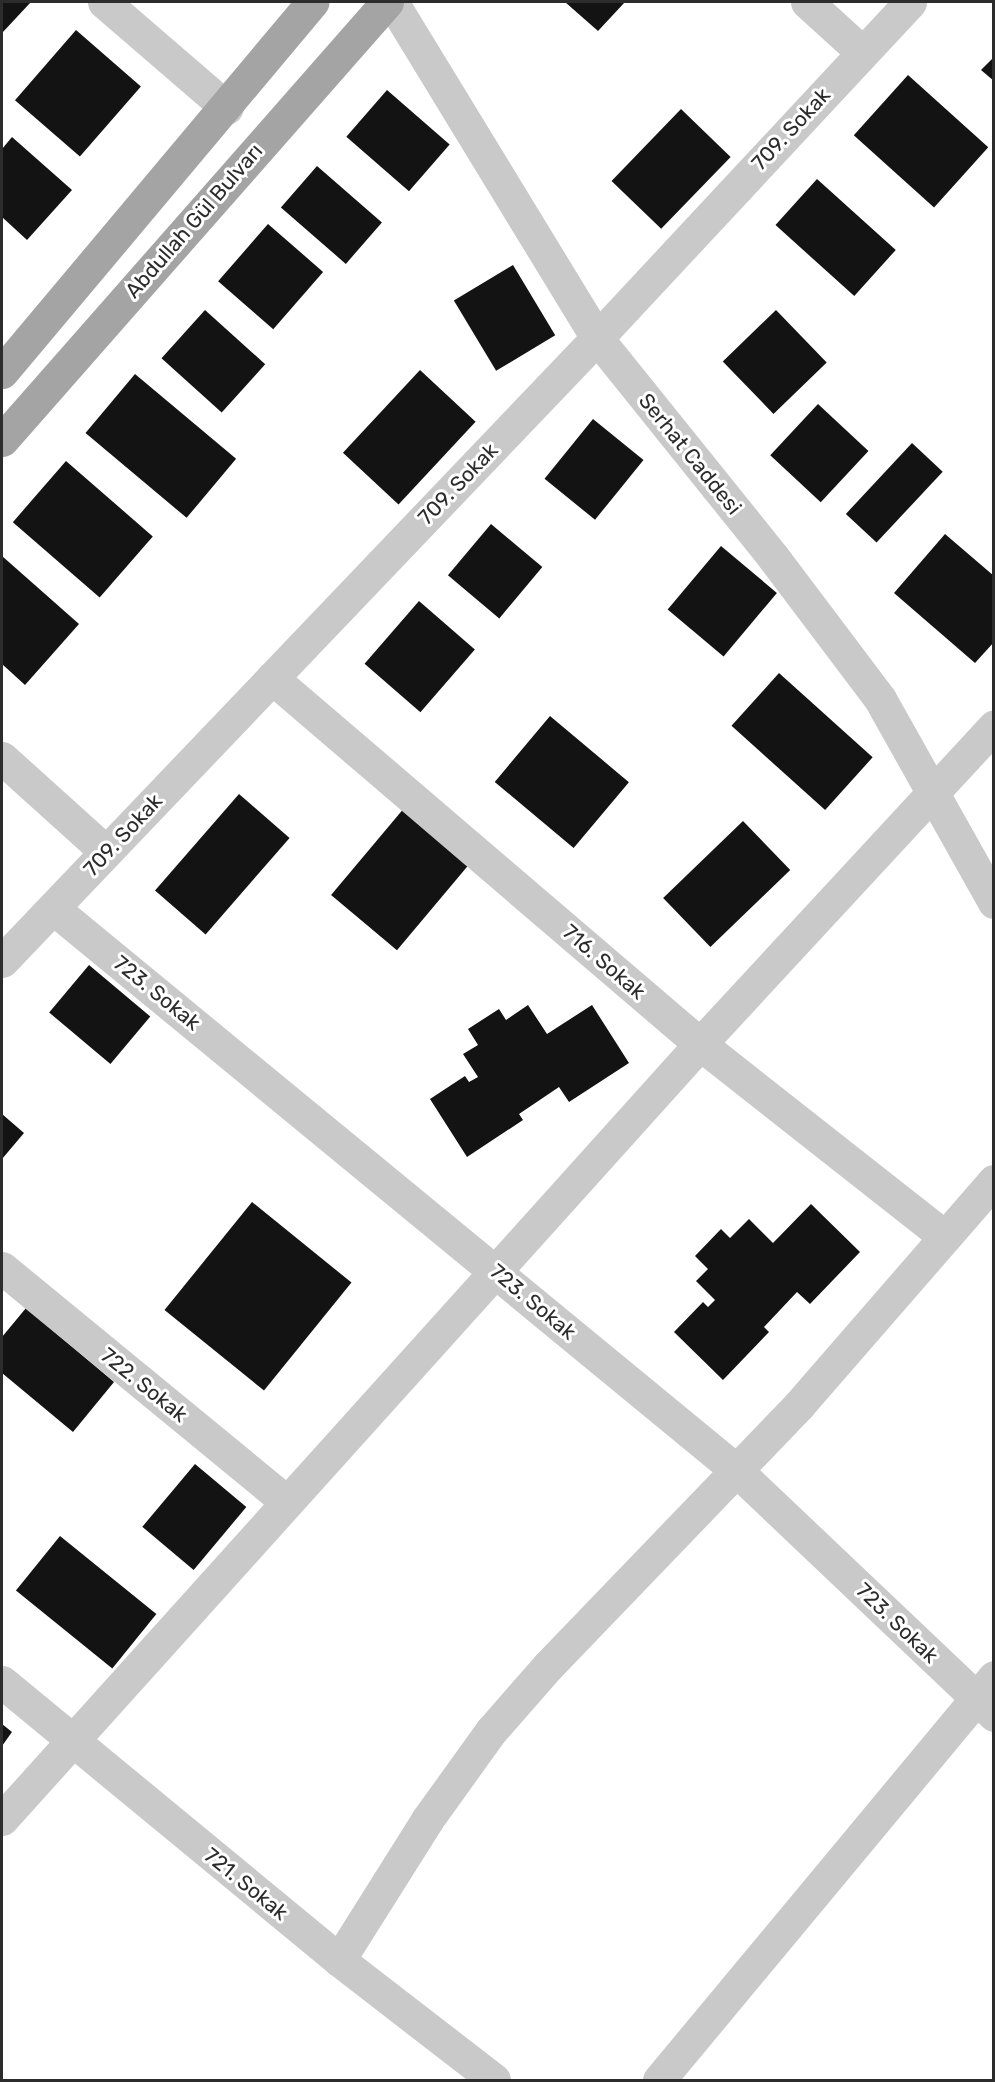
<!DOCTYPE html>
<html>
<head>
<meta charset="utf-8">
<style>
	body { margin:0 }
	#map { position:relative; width:995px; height:2082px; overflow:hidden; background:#fff; font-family:Rubik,sans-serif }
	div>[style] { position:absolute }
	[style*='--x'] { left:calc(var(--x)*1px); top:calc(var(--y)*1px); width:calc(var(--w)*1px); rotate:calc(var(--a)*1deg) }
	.building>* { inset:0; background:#131313; transform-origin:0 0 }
	.minor>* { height:33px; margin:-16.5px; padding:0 16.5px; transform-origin:16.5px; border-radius:16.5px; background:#c9c9c9 }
	.major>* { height:33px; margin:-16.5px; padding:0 16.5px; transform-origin:16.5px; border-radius:16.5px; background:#a4a4a4 }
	span { translate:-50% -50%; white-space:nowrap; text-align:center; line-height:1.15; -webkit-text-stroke:6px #fff; paint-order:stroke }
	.street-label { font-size:21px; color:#2c2c2c }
	.frame { position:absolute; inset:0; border:3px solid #2c2c2c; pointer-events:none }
</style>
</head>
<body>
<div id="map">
	<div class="building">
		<i style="clip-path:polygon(2px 2px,31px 2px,2px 33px)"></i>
		<i style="clip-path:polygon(565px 2px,625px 2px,598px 31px)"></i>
		<i style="left:76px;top:30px;width:86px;height:93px;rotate:41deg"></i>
		<i style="clip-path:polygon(994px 57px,994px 81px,981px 70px)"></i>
		<i style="left:908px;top:75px;width:108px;height:81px;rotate:42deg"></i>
		<i style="left:387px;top:90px;width:83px;height:62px;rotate:41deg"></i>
		<i style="left:681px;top:109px;width:69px;height:100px;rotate:44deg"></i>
		<i style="clip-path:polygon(12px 137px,72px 190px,27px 240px,2px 217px,2px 149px)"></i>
		<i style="left:317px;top:166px;width:86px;height:55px;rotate:41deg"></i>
		<i style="left:817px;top:179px;width:106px;height:62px;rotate:42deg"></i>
		<i style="left:268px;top:224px;width:73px;height:76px;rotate:41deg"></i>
		<i style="left:513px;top:265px;width:82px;height:69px;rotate:59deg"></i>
		<i style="left:205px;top:310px;width:81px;height:65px;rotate:42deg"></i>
		<i style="left:776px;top:310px;width:73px;height:74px;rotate:46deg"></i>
		<i style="left:420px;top:370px;width:76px;height:113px;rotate:43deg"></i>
		<i style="left:135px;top:374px;width:132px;height:77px;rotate:40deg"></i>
		<i style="left:818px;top:404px;width:69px;height:70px;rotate:43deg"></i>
		<i style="left:593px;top:419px;width:65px;height:77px;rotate:39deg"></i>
		<i style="left:912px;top:443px;width:42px;height:97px;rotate:43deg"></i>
		<i style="left:66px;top:461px;width:115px;height:81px;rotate:41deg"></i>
		<i style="left:491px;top:524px;width:67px;height:67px;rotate:40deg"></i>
		<i style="clip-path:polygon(945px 534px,994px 576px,994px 642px,975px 663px,894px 593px)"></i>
		<i style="left:721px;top:546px;width:73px;height:83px;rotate:40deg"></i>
		<i style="clip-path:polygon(2px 556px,79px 624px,25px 685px,2px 664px)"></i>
		<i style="left:419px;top:601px;width:74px;height:83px;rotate:41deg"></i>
		<i style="left:779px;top:673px;width:126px;height:71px;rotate:42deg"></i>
		<i style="left:550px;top:716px;width:103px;height:86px;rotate:40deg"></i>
		<i style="left:239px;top:794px;width:67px;height:128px;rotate:41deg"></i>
		<i style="left:405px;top:807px;width:86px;height:115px;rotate:40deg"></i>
		<i style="left:743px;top:821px;width:68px;height:111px;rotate:46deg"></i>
		<i style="left:89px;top:965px;width:80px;height:62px;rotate:40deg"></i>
		<i style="clip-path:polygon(528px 1005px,547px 1034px,592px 1005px,629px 1063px,569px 1102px,559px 1087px,519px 1114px,523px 1120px,467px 1157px,430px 1099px,465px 1076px,469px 1082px,478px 1077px,463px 1054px,478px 1045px,468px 1029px,499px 1009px,506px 1020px)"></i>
		<i style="clip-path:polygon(2px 1114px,24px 1133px,2px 1159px)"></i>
		<i style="left:252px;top:1202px;width:128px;height:139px;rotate:39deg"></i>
		<i style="clip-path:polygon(811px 1204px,860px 1252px,810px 1304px,797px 1292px,764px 1327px,769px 1332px,723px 1380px,674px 1332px,703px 1302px,708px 1307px,715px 1300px,696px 1281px,708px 1269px,695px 1256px,721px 1229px,730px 1238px,749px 1219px,773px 1243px)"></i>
		<i style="clip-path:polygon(26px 1308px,114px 1382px,73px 1432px,2px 1373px,2px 1337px)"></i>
		<i style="left:195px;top:1464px;width:67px;height:82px;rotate:40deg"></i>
		<i style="left:60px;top:1536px;width:124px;height:70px;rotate:39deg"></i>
		<i style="clip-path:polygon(2px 1724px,12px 1732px,2px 1746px)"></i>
	</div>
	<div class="minor">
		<i style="--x:104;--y:2;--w:162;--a:40.8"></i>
		<i style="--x:392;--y:2;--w:394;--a:58.6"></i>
		<i style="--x:597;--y:338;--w:281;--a:51.2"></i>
		<i style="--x:773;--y:557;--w:178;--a:53"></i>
		<i style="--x:880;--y:699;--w:233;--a:60.7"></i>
		<i style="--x:807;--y:2;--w:74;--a:42.3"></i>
		<i style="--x:272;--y:678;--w:563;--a:40.54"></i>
		<i style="--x:700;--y:1044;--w:310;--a:38.2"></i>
		<i style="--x:2;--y:758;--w:140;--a:42.1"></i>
		<i style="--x:54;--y:909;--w:883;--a:39.44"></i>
		<i style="--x:736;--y:1470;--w:356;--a:43.5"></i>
		<i style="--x:2;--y:961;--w:861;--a:-46.32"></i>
		<i style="--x:597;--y:338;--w:459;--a:-47"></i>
		<i style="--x:2;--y:1268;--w:369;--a:39.4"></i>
		<i style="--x:2;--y:1682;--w:437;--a:39.5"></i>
		<i style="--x:339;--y:1960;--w:196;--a:37.7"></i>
		<i style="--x:2;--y:1819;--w:1043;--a:-47.99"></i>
		<i style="--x:700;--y:1044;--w:433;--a:-47.2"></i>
		<i style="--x:339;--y:1960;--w:165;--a:-57.8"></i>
		<i style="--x:427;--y:1820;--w:110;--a:-54.3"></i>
		<i style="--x:491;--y:1731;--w:86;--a:-48.8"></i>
		<i style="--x:548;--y:1666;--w:362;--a:-46.1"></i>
		<i style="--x:799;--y:1405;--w:297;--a:-49"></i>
		<i style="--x:659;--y:2080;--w:524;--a:-50.26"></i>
	</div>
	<div class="major">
		<i style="--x:2;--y:372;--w:483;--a:-50"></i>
		<i style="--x:2;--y:440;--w:583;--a:-48.68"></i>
	</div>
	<div class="street-label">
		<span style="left:791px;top:129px;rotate:-47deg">709. Sokak</span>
		<span style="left:194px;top:221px;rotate:-49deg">Abdullah Gül Bulvarı</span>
		<span style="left:690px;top:454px;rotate:51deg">Serhat Caddesi</span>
		<span style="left:458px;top:484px;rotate:-46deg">709. Sokak</span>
		<span style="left:123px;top:835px;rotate:-47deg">709. Sokak</span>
		<span style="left:604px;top:962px;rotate:41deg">716. Sokak</span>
		<span style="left:157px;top:993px;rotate:39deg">723. Sokak</span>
		<span style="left:533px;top:1302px;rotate:40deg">723. Sokak</span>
		<span style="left:144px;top:1385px;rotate:39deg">722. Sokak</span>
		<span style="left:897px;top:1623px;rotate:44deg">723. Sokak</span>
		<span style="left:246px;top:1884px;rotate:39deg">721. Sokak</span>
	</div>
	<div class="frame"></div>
</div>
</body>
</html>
